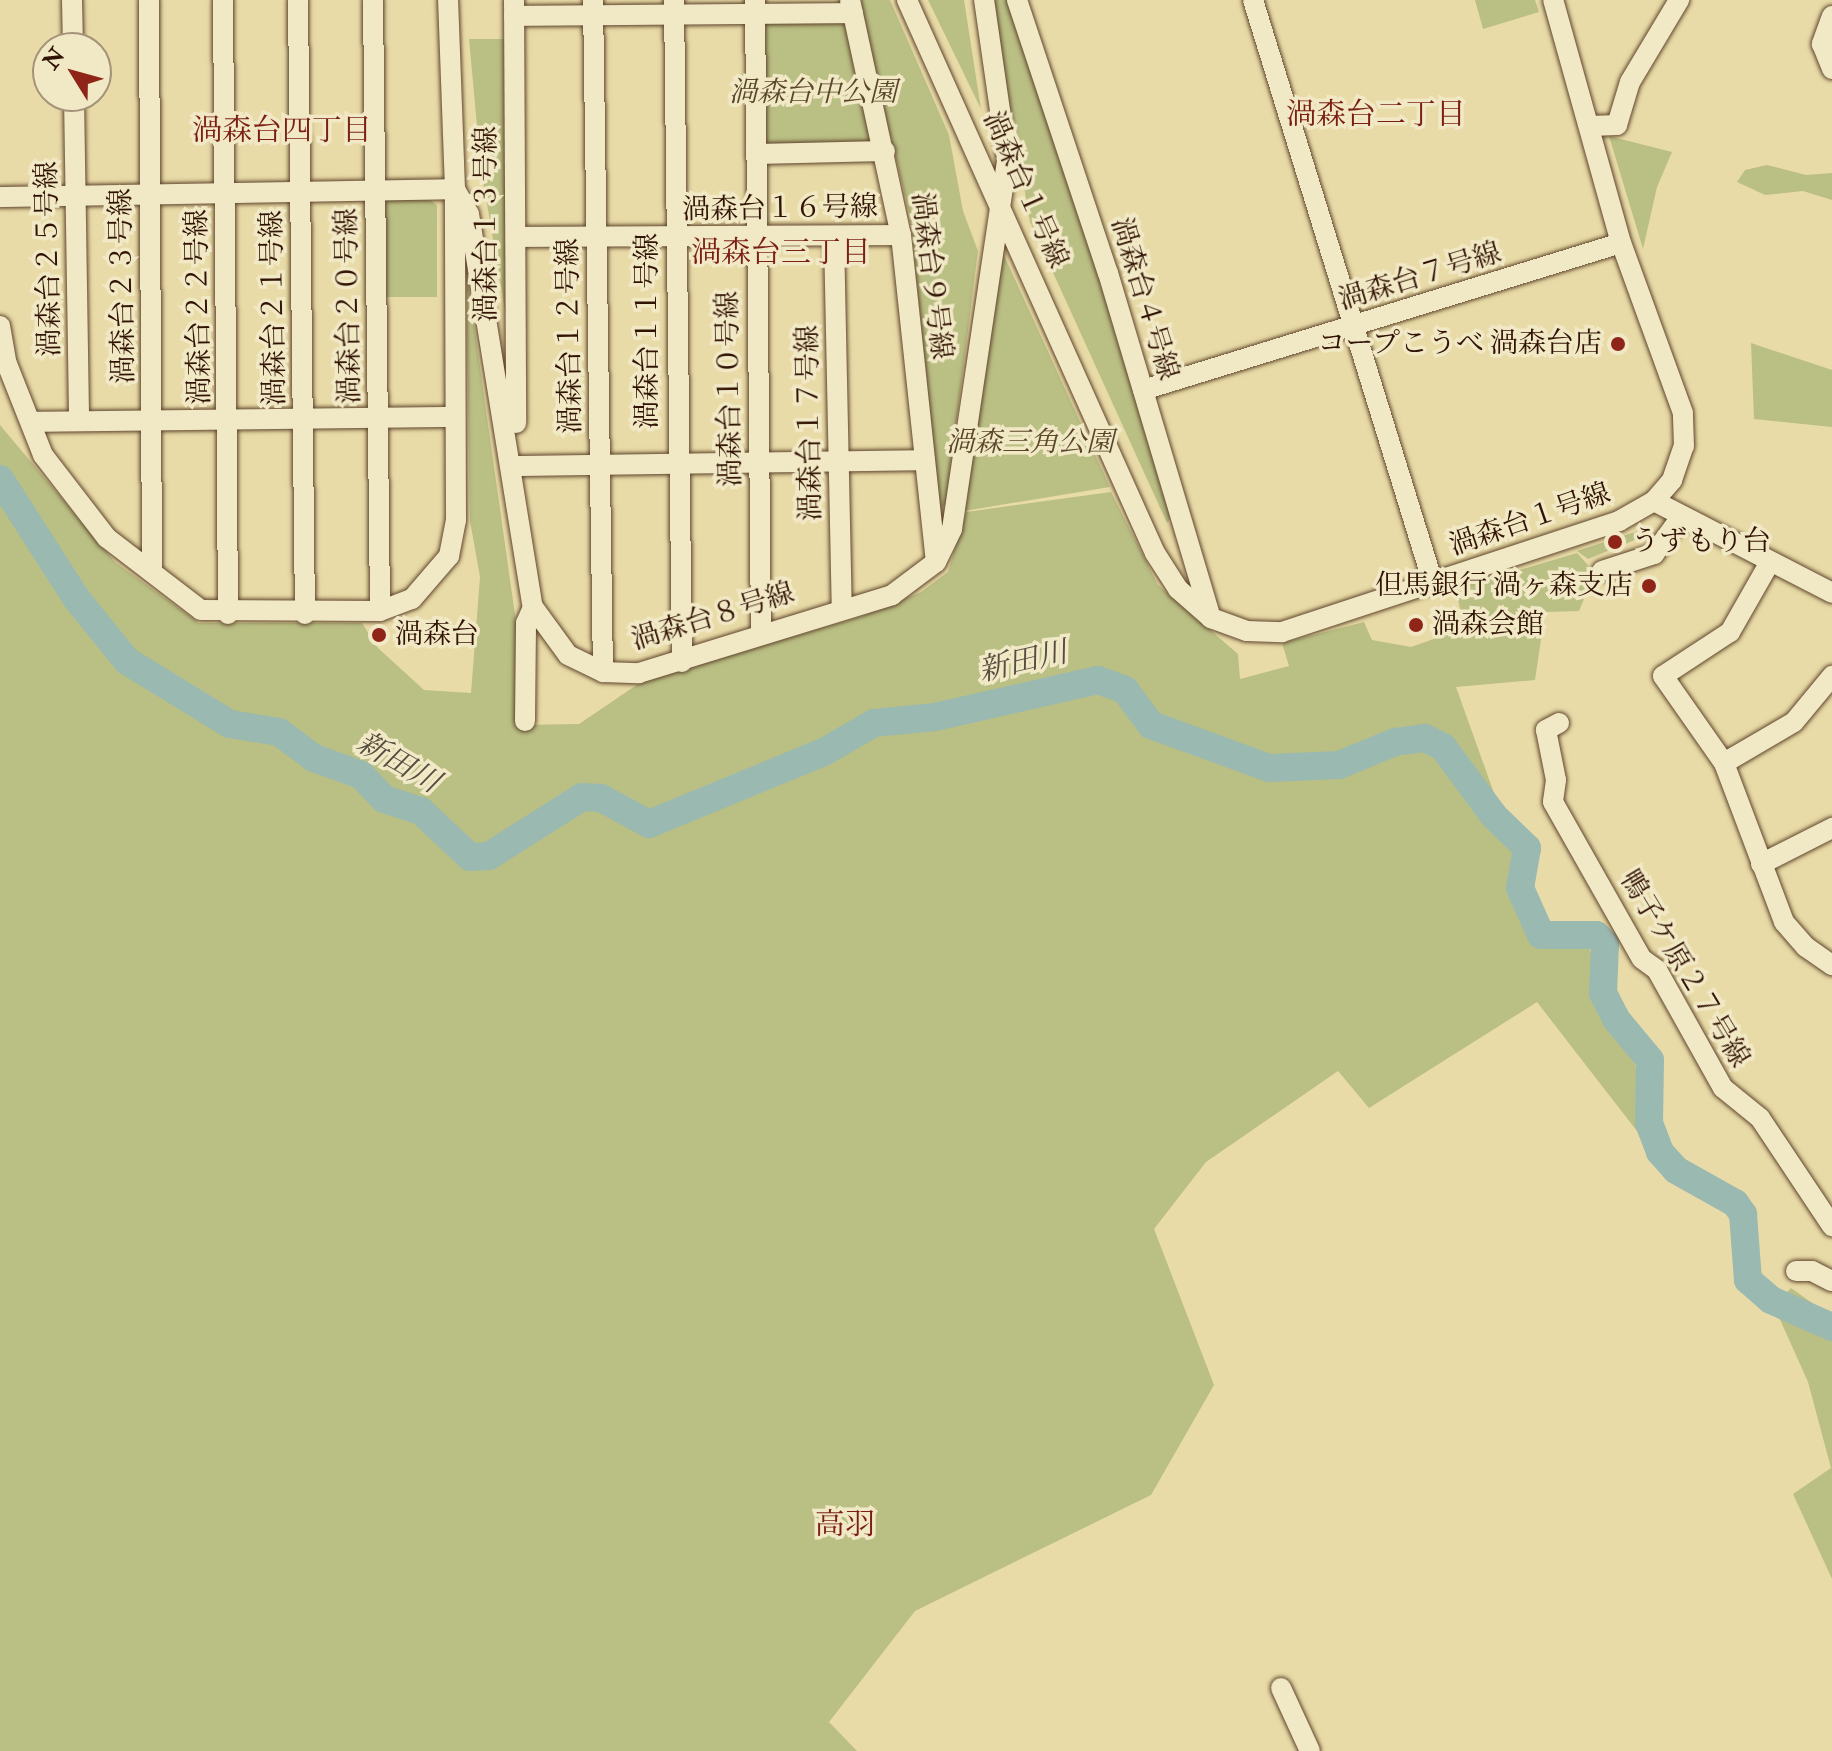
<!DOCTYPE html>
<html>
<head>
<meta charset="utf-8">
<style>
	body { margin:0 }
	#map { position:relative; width:1832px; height:1751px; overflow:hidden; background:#e9dba7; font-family:"IM FELL Double Pica","Noto Serif JP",serif }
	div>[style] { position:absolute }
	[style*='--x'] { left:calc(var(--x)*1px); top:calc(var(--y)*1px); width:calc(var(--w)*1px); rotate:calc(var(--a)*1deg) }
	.green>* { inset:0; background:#babf84 }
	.river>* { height:28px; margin:-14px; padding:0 14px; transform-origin:14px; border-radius:14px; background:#9ab9b1 }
	.roads { filter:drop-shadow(0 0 2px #5f452c) drop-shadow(0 0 2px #5f452c) }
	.minor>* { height:20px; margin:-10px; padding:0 10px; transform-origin:10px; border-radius:10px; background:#f1e8c6 }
	.dots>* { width:22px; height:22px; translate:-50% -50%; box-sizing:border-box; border:4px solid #f1e8c6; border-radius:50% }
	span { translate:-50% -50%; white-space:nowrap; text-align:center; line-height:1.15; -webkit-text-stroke:7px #f1e8c6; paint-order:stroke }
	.park-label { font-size:28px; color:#5a472a; font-style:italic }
	.street-label { font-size:28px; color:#311303 }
	.poi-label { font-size:28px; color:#311303 }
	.right { translate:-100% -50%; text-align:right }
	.left { translate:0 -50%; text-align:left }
	.neighbourhood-label { font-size:30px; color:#7a1f14 }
	.water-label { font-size:30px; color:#564d40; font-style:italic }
	.north { position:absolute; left:32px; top:32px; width:80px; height:80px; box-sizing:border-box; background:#f1e8c6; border:2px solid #a49378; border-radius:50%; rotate:307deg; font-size:22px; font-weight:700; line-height:32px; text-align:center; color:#311303 }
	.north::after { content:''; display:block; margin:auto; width:28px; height:36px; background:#8f2418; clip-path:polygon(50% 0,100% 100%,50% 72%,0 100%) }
</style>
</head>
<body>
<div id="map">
	<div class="green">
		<i style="clip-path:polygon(857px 0,890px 0,949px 135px,963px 211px,978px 251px,946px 504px,940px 509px,910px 216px)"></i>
		<i style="clip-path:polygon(928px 0,964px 0,981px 109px)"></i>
		<i style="clip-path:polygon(992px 0,1008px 0,1063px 157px,1173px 515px,1167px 523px,1030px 222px)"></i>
		<i style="clip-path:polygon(1475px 0,1535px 0,1539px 12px,1483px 29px)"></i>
		<i style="clip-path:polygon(848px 19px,877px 144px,763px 147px,761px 20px)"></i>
		<i style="clip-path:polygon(469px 39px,507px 39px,516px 375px,481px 169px)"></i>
		<i style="clip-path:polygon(1609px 136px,1672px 152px,1657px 187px,1643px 249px)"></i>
		<i style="clip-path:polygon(1767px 165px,1806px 175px,1832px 173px,1832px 200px,1803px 191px,1765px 195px,1737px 182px,1745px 170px)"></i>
		<i style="clip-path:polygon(429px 199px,437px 205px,437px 297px,384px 297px,383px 206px,387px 200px)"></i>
		<i style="clip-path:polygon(1002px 251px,1110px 487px,964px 511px)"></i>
		<i style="clip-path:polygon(466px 268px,516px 622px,520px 725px,579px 724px,644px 680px,860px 617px,921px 592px,948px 572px,966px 512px,1111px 492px,1158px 585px,1238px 654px,1240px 679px,1289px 666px,1282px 643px,1364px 622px,1372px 640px,1411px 647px,1465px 628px,1455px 589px,1577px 553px,1595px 573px,1579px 611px,1545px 612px,1535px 680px,1456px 687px,1547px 941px,1587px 942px,1640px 1077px,1640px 1135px,1537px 1002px,1369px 1108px,1338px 1071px,1206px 1162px,1154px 1229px,1214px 1385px,1151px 1495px,915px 1611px,829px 1722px,857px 1751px,0 1751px,0 425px,115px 562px,199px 623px,362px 623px,378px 648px,424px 690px,471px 693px,480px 577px,470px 521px)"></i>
		<i style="clip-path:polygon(1751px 343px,1832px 370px,1832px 427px,1754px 419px)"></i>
		<i style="clip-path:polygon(1650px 527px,1642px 537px,1588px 559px,1577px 551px)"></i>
		<i style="clip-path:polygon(1791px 1288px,1832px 1317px,1832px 1579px,1793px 1494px,1831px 1468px,1808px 1382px,1774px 1306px)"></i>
	</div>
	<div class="river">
		<i style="--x:0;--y:479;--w:141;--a:57.4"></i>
		<i style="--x:76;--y:598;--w:81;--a:51"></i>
		<i style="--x:127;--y:661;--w:121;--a:31.5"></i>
		<i style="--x:230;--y:724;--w:50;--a:9.3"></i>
		<i style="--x:279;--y:732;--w:44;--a:36.6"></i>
		<i style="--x:314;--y:758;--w:50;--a:19.9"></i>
		<i style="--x:361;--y:775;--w:33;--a:46"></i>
		<i style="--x:384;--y:799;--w:39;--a:18"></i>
		<i style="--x:421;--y:811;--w:67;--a:43.2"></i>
		<i style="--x:470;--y:857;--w:19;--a:-3"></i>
		<i style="--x:489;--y:856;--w:110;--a:-32.4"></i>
		<i style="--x:582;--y:797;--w:19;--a:3"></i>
		<i style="--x:601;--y:798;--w:55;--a:28.4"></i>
		<i style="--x:649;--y:824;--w:189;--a:-22.4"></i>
		<i style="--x:824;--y:752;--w:58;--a:-30.1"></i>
		<i style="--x:874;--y:723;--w:61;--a:-5.6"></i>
		<i style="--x:935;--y:717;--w:167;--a:-12.8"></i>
		<i style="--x:1098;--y:680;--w:29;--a:20"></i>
		<i style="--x:1125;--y:690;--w:44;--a:53.4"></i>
		<i style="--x:1151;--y:725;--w:126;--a:20"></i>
		<i style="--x:1269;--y:768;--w:70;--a:-2.5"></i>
		<i style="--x:1339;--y:765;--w:61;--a:-22.3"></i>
		<i style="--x:1395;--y:742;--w:30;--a:-8"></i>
		<i style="--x:1425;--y:738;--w:20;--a:27"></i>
		<i style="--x:1443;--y:747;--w:86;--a:53.5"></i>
		<i style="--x:1494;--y:816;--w:46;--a:44.1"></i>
		<i style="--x:1527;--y:848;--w:41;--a:99.9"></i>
		<i style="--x:1520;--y:888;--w:51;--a:65.9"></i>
		<i style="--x:1541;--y:935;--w:55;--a:0"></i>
		<i style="--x:1596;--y:935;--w:13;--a:45"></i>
		<i style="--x:1605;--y:944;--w:49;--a:92.3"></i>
		<i style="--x:1603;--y:993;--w:29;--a:63"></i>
		<i style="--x:1616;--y:1019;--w:53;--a:50.3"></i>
		<i style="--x:1650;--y:1060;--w:63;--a:90.9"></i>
		<i style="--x:1649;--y:1123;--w:31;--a:69"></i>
		<i style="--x:1660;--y:1152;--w:24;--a:48"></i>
		<i style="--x:1676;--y:1170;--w:68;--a:29.2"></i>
		<i style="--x:1735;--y:1203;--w:14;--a:54"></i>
		<i style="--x:1743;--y:1214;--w:66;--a:85.7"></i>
		<i style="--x:1748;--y:1280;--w:30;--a:41"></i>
		<i style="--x:1771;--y:1300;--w:67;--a:23.9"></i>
	</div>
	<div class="roads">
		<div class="minor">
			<i style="--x:72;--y:0;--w:48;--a:88.8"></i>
			<i style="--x:149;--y:0;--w:572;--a:89.7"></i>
			<i style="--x:223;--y:0;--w:614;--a:89.53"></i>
			<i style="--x:298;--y:0;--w:614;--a:89.35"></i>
			<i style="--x:373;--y:0;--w:611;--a:89.34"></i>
			<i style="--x:514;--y:0;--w:423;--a:89.7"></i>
			<i style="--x:593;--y:0;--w:672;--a:89.15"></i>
			<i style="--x:674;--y:0;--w:662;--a:89.31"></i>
			<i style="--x:755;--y:0;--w:633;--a:89.46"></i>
			<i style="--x:850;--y:0;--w:240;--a:77.8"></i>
			<i style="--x:901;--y:235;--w:328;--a:83.9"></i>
			<i style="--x:907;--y:0;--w:606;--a:65.85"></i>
			<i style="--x:1155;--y:553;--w:43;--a:57.4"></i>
			<i style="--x:1178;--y:589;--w:44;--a:41.3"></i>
			<i style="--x:1211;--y:618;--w:38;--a:20"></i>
			<i style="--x:1247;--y:631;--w:35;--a:2"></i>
			<i style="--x:1282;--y:632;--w:355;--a:-18.2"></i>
			<i style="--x:1619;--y:521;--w:40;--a:-29.7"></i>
			<i style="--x:1654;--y:501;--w:28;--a:-49"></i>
			<i style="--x:1672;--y:480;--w:36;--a:-71"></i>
			<i style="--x:1684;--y:446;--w:33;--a:-92"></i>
			<i style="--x:1683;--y:413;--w:181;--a:-110"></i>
			<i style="--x:1621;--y:243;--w:252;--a:-105.6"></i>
			<i style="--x:1017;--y:0;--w:288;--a:71.6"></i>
			<i style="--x:1108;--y:273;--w:360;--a:73.4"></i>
			<i style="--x:1253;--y:0;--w:610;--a:72.84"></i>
			<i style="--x:514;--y:16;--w:339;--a:-0.5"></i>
			<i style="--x:1832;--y:16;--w:30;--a:110"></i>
			<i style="--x:1822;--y:44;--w:27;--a:68"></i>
			<i style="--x:74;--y:96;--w:325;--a:89.1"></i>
			<i style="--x:1590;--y:126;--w:27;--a:-2"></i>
			<i style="--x:1617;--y:125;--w:45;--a:-73.2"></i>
			<i style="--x:1630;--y:82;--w:96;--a:-59.1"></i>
			<i style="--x:756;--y:154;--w:129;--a:-1.3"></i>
			<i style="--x:0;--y:197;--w:455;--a:-1"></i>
			<i style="--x:455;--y:189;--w:29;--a:61"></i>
			<i style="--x:469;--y:214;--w:398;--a:80.8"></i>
			<i style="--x:533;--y:607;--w:59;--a:53.9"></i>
			<i style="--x:568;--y:655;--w:39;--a:26"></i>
			<i style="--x:603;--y:672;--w:36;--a:2"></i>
			<i style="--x:639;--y:673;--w:265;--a:-17.1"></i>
			<i style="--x:892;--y:595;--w:55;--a:-36.9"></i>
			<i style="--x:936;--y:562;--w:37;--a:-64"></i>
			<i style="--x:952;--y:529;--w:374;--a:-81.5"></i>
			<i style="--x:1007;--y:159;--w:161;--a:-98.2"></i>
			<i style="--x:516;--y:237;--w:385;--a:-0.3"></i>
			<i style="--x:834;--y:237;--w:370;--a:88.8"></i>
			<i style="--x:0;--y:326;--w:39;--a:80"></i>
			<i style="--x:7;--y:364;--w:98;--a:68.4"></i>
			<i style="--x:43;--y:455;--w:105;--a:52.4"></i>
			<i style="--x:107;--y:538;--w:118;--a:37.5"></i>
			<i style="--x:201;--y:610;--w:179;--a:0.3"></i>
			<i style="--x:380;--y:611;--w:34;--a:-21"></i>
			<i style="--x:412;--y:599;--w:57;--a:-49.3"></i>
			<i style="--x:449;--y:556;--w:37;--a:-79"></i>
			<i style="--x:456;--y:520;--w:331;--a:-90.2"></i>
			<i style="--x:455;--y:189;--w:189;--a:-92.1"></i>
			<i style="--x:1143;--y:390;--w:500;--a:-17.09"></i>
			<i style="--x:31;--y:422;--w:424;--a:-0.7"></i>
			<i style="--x:513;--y:466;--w:412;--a:-0.8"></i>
			<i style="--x:1654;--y:501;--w:200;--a:27.3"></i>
			<i style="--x:1770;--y:562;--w:81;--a:119.7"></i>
			<i style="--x:1730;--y:632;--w:80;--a:146.7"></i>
			<i style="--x:1663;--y:676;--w:106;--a:55"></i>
			<i style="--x:1724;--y:763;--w:170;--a:69.3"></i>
			<i style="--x:1784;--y:922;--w:33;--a:49"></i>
			<i style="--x:1806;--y:947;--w:32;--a:35"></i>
			<i style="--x:1602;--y:571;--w:55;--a:-18.1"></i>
			<i style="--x:1654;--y:554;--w:46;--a:-53.9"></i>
			<i style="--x:525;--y:721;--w:98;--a:-89.4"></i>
			<i style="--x:526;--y:623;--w:17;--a:-66"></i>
			<i style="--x:1559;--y:723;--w:15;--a:152"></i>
			<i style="--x:1546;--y:730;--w:51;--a:78.7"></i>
			<i style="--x:1556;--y:780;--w:22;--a:98"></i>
			<i style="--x:1553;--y:802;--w:180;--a:60.5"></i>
			<i style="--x:1642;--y:959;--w:19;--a:36"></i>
			<i style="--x:1657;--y:970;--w:135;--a:60.8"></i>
			<i style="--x:1723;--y:1088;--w:48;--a:39"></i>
			<i style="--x:1760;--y:1118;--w:130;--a:56.3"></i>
			<i style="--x:1724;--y:763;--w:81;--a:-30.4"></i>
			<i style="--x:1794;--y:722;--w:60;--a:-50.4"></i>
			<i style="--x:1761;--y:864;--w:80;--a:-26.9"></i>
			<i style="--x:1796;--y:1271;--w:16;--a:0"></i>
			<i style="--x:1812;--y:1271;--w:22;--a:27"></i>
			<i style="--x:1281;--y:1688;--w:69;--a:65.3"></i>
		</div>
	</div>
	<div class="dots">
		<i style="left:1618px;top:344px;background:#8f2418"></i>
		<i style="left:1615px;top:542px;background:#8f2418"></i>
		<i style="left:1649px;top:586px;background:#8f2418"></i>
		<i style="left:1416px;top:625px;background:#8f2418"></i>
		<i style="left:379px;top:635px;background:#8f2418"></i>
	</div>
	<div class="park-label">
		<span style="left:813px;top:93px">渦森台中公園</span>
		<span style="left:1030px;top:443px">渦森三角公園</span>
	</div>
	<div class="street-label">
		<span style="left:1025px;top:190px;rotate:66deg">渦森台１号線</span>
		<span style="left:780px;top:209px;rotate:-1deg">渦森台１６号線</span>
		<span style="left:487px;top:224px;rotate:-90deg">渦森台１３号線</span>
		<span style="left:49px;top:259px;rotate:-91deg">渦森台２５号線</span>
		<span style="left:931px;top:276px;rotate:83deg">渦森台９号線</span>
		<span style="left:1420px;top:277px;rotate:-17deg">渦森台７号線</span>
		<span style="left:123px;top:286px;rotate:-91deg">渦森台２３号線</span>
		<span style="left:1144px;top:299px;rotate:73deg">渦森台４号線</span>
		<span style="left:349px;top:306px;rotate:-91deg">渦森台２０号線</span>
		<span style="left:199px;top:307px;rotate:-91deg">渦森台２２号線</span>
		<span style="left:274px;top:308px;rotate:-91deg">渦森台２１号線</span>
		<span style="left:648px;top:331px;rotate:-90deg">渦森台１１号線</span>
		<span style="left:570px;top:336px;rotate:-91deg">渦森台１２号線</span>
		<span style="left:730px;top:389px;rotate:-91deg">渦森台１０号線</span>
		<span style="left:810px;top:423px;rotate:-91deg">渦森台１７号線</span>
		<span style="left:1530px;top:520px;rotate:-19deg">渦森台１号線</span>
		<span style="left:713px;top:617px;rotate:-17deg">渦森台８号線</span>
		<span style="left:1684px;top:969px;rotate:59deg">鴨子ケ原２７号線</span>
	</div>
	<div class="poi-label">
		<span class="right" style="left:1602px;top:344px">コープこうべ 渦森台店</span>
		<span class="left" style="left:1631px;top:542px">うずもり台</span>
		<span class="right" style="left:1633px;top:586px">但馬銀行 渦ヶ森支店</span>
		<span class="left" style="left:1432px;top:625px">渦森会館</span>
		<span class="left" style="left:395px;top:635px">渦森台</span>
	</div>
	<div class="neighbourhood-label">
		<span style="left:1376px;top:115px">渦森台二丁目</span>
		<span style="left:282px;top:131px">渦森台四丁目</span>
		<span style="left:781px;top:253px">渦森台三丁目</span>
		<span style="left:845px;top:1525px">高羽</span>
	</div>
	<div class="water-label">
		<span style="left:1023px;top:662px;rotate:-13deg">新田川</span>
		<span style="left:398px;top:763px;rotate:30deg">新田川</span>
	</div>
	<div class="north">N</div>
</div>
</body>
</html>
